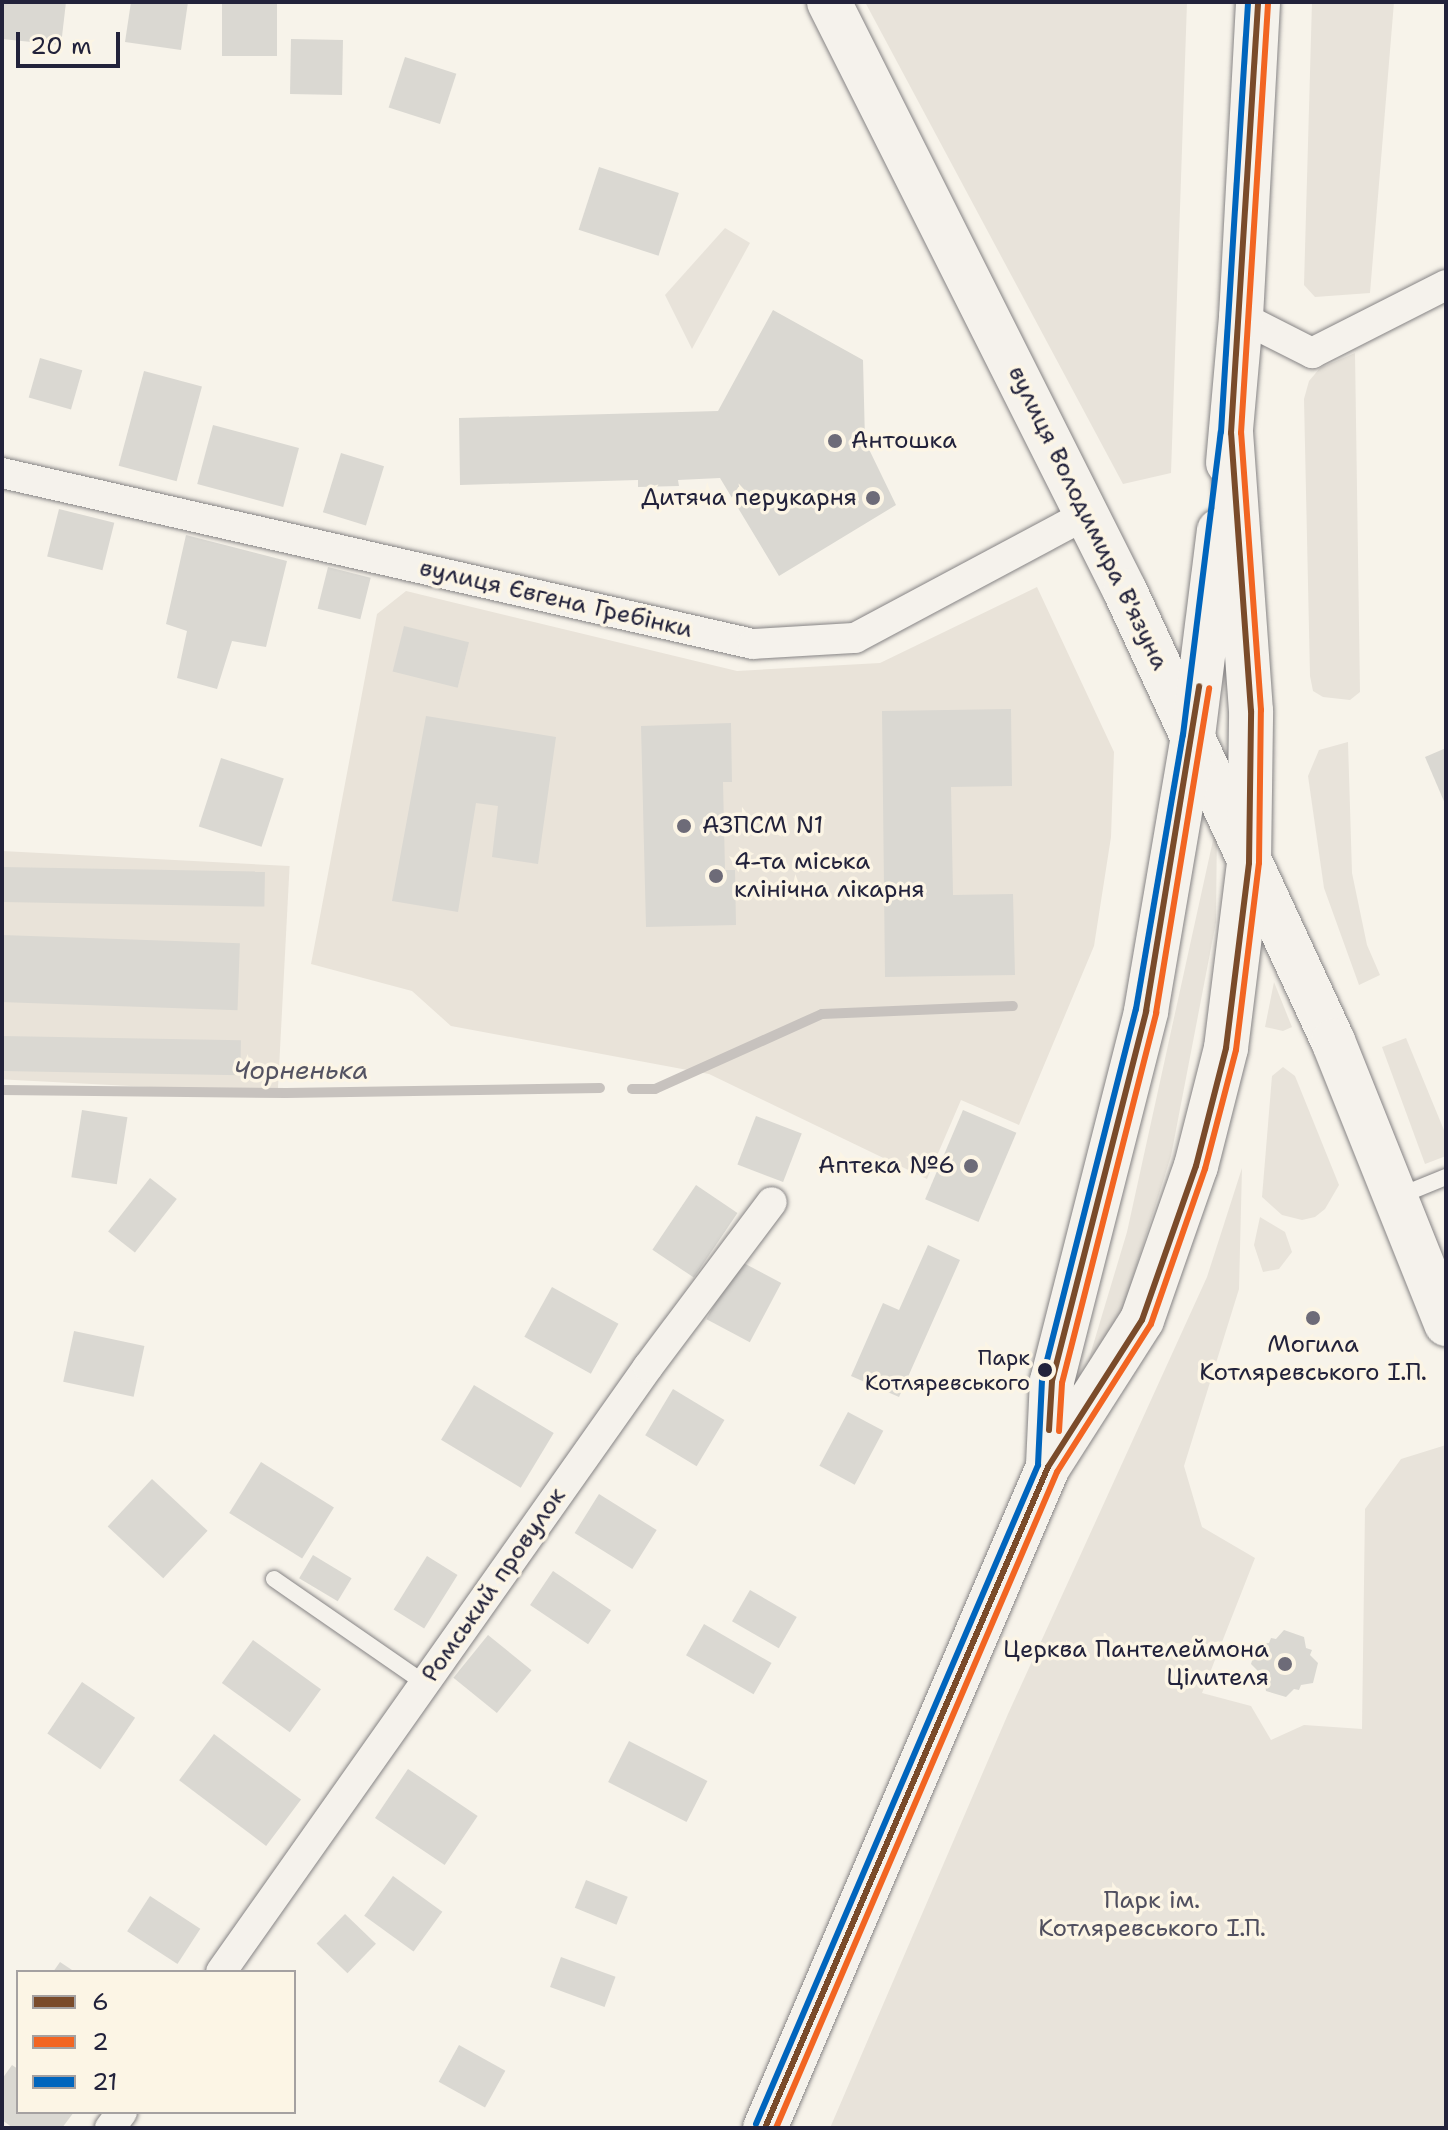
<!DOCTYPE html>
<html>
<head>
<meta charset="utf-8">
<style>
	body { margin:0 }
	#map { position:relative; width:1448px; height:2130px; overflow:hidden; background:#f7f3ea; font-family:"Shantell Sans",sans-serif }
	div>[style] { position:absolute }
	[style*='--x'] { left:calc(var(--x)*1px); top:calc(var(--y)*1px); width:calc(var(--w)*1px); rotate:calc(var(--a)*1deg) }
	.built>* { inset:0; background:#e9e3d9; transform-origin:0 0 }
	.green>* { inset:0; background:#e8e3da }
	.stream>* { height:10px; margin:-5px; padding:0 5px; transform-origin:5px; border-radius:5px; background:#c7c2be }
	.building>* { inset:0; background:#dad8d2; transform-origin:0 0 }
	.roads { filter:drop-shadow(0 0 2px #868485) drop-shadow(0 0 2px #868485) }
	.service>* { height:16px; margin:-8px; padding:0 8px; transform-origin:8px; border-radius:8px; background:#f5f2ec }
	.minor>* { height:30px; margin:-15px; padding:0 15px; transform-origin:15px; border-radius:15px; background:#f5f2ec }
	.secondary>* { height:44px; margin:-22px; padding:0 22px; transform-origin:22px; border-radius:22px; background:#f5f2ec }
	.primary>* { height:44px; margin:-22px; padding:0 22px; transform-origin:22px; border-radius:22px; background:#f5f2ec }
	.bus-1>* { height:6px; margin:-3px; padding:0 3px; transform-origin:3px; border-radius:3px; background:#7a4b2a }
	.bus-2>* { height:6px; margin:-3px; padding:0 3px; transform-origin:3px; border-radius:3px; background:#f26522 }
	.bus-3>* { height:6px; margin:-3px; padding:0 3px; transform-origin:3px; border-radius:3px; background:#0065bd }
	.dots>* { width:22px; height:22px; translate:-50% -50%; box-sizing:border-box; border:4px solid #fcf5e5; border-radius:50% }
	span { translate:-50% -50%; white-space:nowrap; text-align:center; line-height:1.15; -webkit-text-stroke:7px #fcf5e5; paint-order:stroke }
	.bus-label { font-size:22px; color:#22223b }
	.right { translate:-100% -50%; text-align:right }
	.poi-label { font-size:24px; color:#22223b }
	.left { translate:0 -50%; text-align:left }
	.street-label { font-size:24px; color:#22223b }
	.park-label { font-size:24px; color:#504f5f }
	.water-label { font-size:26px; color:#545362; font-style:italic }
	.frame { position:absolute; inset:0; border:4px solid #22223b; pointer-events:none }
	.legend { position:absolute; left:16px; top:1970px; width:280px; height:144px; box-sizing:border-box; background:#fcf5e5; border:2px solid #a5a1a1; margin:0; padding:10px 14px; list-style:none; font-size:24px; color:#22223b }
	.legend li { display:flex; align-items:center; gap:16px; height:40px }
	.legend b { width:40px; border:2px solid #a5a1a1 }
	.scale { position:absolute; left:16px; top:32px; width:104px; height:36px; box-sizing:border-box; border:4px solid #22223b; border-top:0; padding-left:10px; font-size:24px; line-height:28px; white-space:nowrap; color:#22223b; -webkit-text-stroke:6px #fcf5e5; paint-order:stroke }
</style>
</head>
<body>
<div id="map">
	<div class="built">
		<i style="clip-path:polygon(1037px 587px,1114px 752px,1111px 837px,1094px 946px,1019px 1125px,961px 1100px,927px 1179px,709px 1074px,451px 1026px,412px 991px,311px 964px,377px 614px,406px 591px,737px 671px,880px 663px)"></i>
		<i style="left:2px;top:851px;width:288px;height:228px;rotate:3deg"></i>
	</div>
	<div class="green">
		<i style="clip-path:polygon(865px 2px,1187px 2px,1171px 473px,1123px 484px)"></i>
		<i style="clip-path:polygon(1312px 2px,1394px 2px,1370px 293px,1315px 297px,1304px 285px)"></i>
		<i style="clip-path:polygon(725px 228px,750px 243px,692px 349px,665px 295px)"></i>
		<i style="clip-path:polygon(1355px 353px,1360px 692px,1350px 700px,1323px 697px,1313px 691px,1310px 676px,1304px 399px,1309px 381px,1320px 368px)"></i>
		<i style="clip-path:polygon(1348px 742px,1352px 873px,1367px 945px,1380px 975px,1359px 985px,1324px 888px,1308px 776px,1319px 750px)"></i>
		<i style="clip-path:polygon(1217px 822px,1216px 922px,1171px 1156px,1122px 1312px,1076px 1402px,1127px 1232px)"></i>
		<i style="clip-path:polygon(1274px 982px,1292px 1027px,1283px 1031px,1265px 1027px)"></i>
		<i style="clip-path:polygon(1406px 1038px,1446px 1135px,1446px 1156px,1425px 1164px,1382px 1047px)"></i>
		<i style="clip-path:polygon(1283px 1067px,1295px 1076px,1339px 1185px,1325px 1209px,1315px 1217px,1302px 1220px,1282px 1215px,1262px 1197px,1272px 1076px)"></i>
		<i style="clip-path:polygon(1242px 1168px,1239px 1289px,1184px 1466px,1202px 1527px,1255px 1558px,1202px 1693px,1251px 1706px,1271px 1740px,1304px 1725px,1362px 1729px,1365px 1509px,1401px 1459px,1446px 1445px,1446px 2128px,830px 2128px,1008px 1714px,1207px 1277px)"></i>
		<i style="clip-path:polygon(1260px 1217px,1285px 1232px,1292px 1252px,1279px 1269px,1263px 1272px,1254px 1245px)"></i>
	</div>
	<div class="stream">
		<i style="--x:632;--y:1089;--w:23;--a:0"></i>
		<i style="--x:655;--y:1089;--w:183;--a:-24.2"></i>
		<i style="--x:822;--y:1014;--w:191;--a:-2.4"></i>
		<i style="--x:2;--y:1090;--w:284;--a:0.6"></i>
		<i style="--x:286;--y:1093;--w:314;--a:-0.9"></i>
	</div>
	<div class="building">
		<i style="clip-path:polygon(3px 2px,66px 2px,61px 45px,2px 39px)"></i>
		<i style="clip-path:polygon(131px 2px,188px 2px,181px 50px,125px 42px)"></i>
		<i style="left:222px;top:2px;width:55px;height:54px"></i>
		<i style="left:291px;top:39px;width:52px;height:55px;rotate:1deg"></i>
		<i style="left:405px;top:57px;width:54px;height:53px;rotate:18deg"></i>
		<i style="left:599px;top:167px;width:84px;height:66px;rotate:18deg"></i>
		<i style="clip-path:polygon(773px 310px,863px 360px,865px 441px,896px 505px,779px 576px,720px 478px,678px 480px,679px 486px,638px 487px,638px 480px,460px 485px,459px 418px,718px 411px)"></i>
		<i style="left:40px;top:358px;width:44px;height:41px;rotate:16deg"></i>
		<i style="left:144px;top:371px;width:60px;height:98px;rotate:15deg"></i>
		<i style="left:213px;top:425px;width:89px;height:61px;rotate:15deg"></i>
		<i style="left:341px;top:453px;width:45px;height:62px;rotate:17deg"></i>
		<i style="left:59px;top:509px;width:57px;height:49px;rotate:14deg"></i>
		<i style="clip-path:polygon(186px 535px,287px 561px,266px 647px,232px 641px,217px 689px,177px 678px,187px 631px,166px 624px)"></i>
		<i style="left:328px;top:567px;width:44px;height:43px;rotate:14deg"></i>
		<i style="left:404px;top:626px;width:67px;height:47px;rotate:14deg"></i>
		<i style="clip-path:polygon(1011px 709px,1012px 786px,951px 787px,953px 895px,1013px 894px,1015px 975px,885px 977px,882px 711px)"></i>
		<i style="clip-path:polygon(426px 716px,556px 737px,538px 864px,492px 857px,498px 806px,476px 803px,458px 912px,392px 901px)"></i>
		<i style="clip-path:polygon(731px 723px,732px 782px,723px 782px,725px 870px,735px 870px,736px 925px,646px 927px,641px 726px)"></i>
		<i style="clip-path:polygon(1446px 748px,1446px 806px,1425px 757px)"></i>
		<i style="left:221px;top:758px;width:66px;height:72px;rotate:18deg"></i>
		<i style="left:2px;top:867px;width:263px;height:35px;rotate:1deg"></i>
		<i style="left:2px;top:935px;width:238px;height:67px;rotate:2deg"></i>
		<i style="left:2px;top:1036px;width:239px;height:35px;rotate:1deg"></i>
		<i style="left:82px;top:1110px;width:46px;height:68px;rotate:9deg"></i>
		<i style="left:963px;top:1110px;width:58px;height:97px;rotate:23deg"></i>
		<i style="left:756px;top:1116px;width:49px;height:52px;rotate:21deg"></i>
		<i style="left:150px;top:1178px;width:34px;height:68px;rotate:38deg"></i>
		<i style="left:696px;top:1185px;width:50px;height:78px;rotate:34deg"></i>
		<i style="clip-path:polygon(928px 1245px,960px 1260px,899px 1397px,851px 1376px,883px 1303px,899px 1310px)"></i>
		<i style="left:738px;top:1260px;width:49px;height:67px;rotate:28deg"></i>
		<i style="left:552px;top:1287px;width:76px;height:57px;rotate:29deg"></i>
		<i style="left:74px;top:1331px;width:72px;height:52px;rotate:12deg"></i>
		<i style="left:474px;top:1385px;width:93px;height:64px;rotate:31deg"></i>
		<i style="left:673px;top:1389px;width:60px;height:54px;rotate:31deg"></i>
		<i style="left:848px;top:1412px;width:40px;height:61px;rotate:28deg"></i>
		<i style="left:261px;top:1462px;width:86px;height:60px;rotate:32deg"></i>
		<i style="left:152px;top:1479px;width:76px;height:65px;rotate:43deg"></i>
		<i style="left:599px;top:1494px;width:68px;height:46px;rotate:32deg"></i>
		<i style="left:313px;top:1555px;width:45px;height:27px;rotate:31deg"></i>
		<i style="left:427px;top:1556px;width:36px;height:63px;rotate:32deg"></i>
		<i style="left:553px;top:1571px;width:70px;height:41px;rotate:34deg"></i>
		<i style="left:750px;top:1590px;width:54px;height:36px;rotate:30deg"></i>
		<i style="left:704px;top:1624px;width:78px;height:36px;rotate:30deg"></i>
		<i style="clip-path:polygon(1284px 1630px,1304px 1637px,1306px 1648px,1312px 1650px,1310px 1655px,1318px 1663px,1313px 1683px,1301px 1685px,1299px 1690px,1294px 1689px,1286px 1697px,1266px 1691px,1264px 1679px,1259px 1678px,1260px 1673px,1251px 1664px,1257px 1644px,1269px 1643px,1271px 1638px,1276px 1639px)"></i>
		<i style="left:488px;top:1635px;width:56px;height:55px;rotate:39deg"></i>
		<i style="left:253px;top:1640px;width:84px;height:53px;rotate:36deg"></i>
		<i style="left:82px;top:1682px;width:64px;height:62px;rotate:34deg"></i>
		<i style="left:214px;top:1734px;width:109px;height:58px;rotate:37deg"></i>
		<i style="left:629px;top:1741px;width:88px;height:46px;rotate:27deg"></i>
		<i style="left:408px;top:1769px;width:84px;height:59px;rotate:34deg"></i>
		<i style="left:393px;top:1876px;width:61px;height:49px;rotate:36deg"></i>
		<i style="left:586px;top:1880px;width:45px;height:30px;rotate:22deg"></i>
		<i style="left:150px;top:1896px;width:60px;height:42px;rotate:33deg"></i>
		<i style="left:345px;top:1914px;width:43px;height:41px;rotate:44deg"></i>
		<i style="left:561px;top:1957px;width:58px;height:32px;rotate:20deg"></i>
		<i style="clip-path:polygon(60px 1962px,75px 1972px,53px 1972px)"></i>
		<i style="left:459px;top:2045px;width:53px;height:42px;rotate:29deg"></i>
		<i style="clip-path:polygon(12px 2065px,18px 2069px,18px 2112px,74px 2112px,62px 2128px,13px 2128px,2px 2120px,2px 2079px)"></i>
	</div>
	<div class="roads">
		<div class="service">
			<i style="--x:1397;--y:1197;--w:53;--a:-22.2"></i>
			<i style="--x:274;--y:1579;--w:183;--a:34.7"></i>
		</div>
		<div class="minor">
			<i style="--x:1241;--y:317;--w:80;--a:26.9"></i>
			<i style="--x:1312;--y:353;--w:150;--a:-26.9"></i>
			<i style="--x:2;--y:473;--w:770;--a:12.83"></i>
			<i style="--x:753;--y:644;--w:102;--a:-3.4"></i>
			<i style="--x:855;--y:638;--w:263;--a:-28.1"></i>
			<i style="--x:221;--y:1972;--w:741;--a:-54.79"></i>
			<i style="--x:648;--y:1367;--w:206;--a:-53.1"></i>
			<i style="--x:110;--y:2128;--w:20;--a:-53"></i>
		</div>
		<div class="secondary">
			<i style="--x:829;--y:2;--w:659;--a:63.32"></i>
			<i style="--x:1125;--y:591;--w:496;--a:65.2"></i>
			<i style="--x:1333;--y:1041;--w:305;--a:68.2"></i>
		</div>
		<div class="primary">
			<i style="--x:1228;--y:463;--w:147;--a:-84.9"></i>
			<i style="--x:1241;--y:317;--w:315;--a:-86.9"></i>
			<i style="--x:1048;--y:1465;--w:84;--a:-87.3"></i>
			<i style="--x:1052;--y:1381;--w:382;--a:-75.7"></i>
			<i style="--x:1146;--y:1011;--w:279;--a:-80.3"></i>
			<i style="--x:1193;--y:736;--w:207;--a:-82.8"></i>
			<i style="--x:765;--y:2128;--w:719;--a:-66.82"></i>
			<i style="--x:1048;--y:1467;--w:174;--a:-57.4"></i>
			<i style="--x:1142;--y:1320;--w:163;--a:-70.7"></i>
			<i style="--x:1196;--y:1166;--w:122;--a:-75.7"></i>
			<i style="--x:1226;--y:1048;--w:186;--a:-82.9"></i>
			<i style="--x:1249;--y:863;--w:152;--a:-89.2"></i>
			<i style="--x:1251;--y:711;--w:279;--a:-94.1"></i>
		</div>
	</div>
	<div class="bus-1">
		<i style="--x:1049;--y:1430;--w:49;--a:-86.5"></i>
		<i style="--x:1052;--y:1381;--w:382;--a:-75.7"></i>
		<i style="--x:1146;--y:1011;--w:329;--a:-80.7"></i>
		<i style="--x:765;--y:2128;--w:719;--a:-66.82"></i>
		<i style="--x:1048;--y:1467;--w:174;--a:-57.4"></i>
		<i style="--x:1142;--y:1320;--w:163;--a:-70.7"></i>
		<i style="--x:1196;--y:1166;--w:122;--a:-75.7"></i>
		<i style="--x:1226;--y:1048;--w:186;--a:-82.9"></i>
		<i style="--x:1249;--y:863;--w:152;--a:-89.2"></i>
		<i style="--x:1251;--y:711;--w:279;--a:-94.1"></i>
		<i style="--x:1231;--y:433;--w:432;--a:-86.4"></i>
	</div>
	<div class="bus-2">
		<i style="--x:1059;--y:1431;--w:48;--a:-86.4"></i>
		<i style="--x:1062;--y:1383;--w:382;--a:-75.7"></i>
		<i style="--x:1156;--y:1013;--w:329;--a:-80.7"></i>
		<i style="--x:776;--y:2128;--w:714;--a:-66.81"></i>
		<i style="--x:1057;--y:1472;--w:175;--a:-57.6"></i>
		<i style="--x:1151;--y:1324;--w:164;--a:-70.8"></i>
		<i style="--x:1205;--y:1169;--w:123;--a:-75.4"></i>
		<i style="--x:1236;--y:1050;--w:188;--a:-83"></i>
		<i style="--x:1259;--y:863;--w:153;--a:-89.3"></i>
		<i style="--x:1261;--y:710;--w:278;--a:-94.1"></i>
		<i style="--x:1241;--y:433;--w:431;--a:-86.4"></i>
	</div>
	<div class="bus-3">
		<i style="--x:756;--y:2124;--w:717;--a:-66.83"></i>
		<i style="--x:1038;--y:1465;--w:85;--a:-87.3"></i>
		<i style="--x:1042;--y:1380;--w:383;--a:-75.8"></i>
		<i style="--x:1136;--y:1009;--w:278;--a:-80.3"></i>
		<i style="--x:1183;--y:735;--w:305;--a:-82.9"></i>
		<i style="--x:1221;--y:432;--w:431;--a:-86.4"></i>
	</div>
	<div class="dots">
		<i style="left:835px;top:441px;background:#6d6b78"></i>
		<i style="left:873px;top:498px;background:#6d6b78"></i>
		<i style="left:684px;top:826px;background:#6d6b78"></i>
		<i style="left:716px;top:876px;background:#6d6b78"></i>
		<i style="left:971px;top:1166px;background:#6d6b78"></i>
		<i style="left:1313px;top:1318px;background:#6d6b78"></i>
		<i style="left:1045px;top:1370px;background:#22223b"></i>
		<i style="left:1285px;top:1664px;background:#6d6b78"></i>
	</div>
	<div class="bus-label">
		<span class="right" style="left:1030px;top:1370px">Парк<br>Котляревського</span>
	</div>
	<div class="poi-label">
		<span class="left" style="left:851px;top:441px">Антошка</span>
		<span class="right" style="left:857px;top:498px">Дитяча перукарня</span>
		<span class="left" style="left:702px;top:826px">АЗПСМ N1</span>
		<span class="left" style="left:734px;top:876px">4-та міська<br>клінічна лікарня</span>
		<span class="right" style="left:955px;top:1166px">Аптека №6</span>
		<span style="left:1313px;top:1359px">Могила<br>Котляревського І.П.</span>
		<span class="right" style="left:1269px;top:1664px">Церква Пантелеймона<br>Цілителя</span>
	</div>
	<div class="street-label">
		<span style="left:1088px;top:518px;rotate:64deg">вулиця Володимира В'язуна</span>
		<span style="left:556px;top:599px;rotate:13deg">вулиця Євгена Гребінки</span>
		<span style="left:494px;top:1585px;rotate:-55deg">Ромський провулок</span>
	</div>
	<div class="park-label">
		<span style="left:1152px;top:1915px">Парк ім.<br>Котляревського І.П.</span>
	</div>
	<div class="water-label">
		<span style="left:301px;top:1070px">Чорненька</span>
	</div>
	<div class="frame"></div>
	<ul class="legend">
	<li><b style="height:10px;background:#7a4b2a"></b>6</li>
	<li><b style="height:10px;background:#f26522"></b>2</li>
	<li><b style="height:10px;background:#0065bd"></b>21</li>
	</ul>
	<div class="scale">20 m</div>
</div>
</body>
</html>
